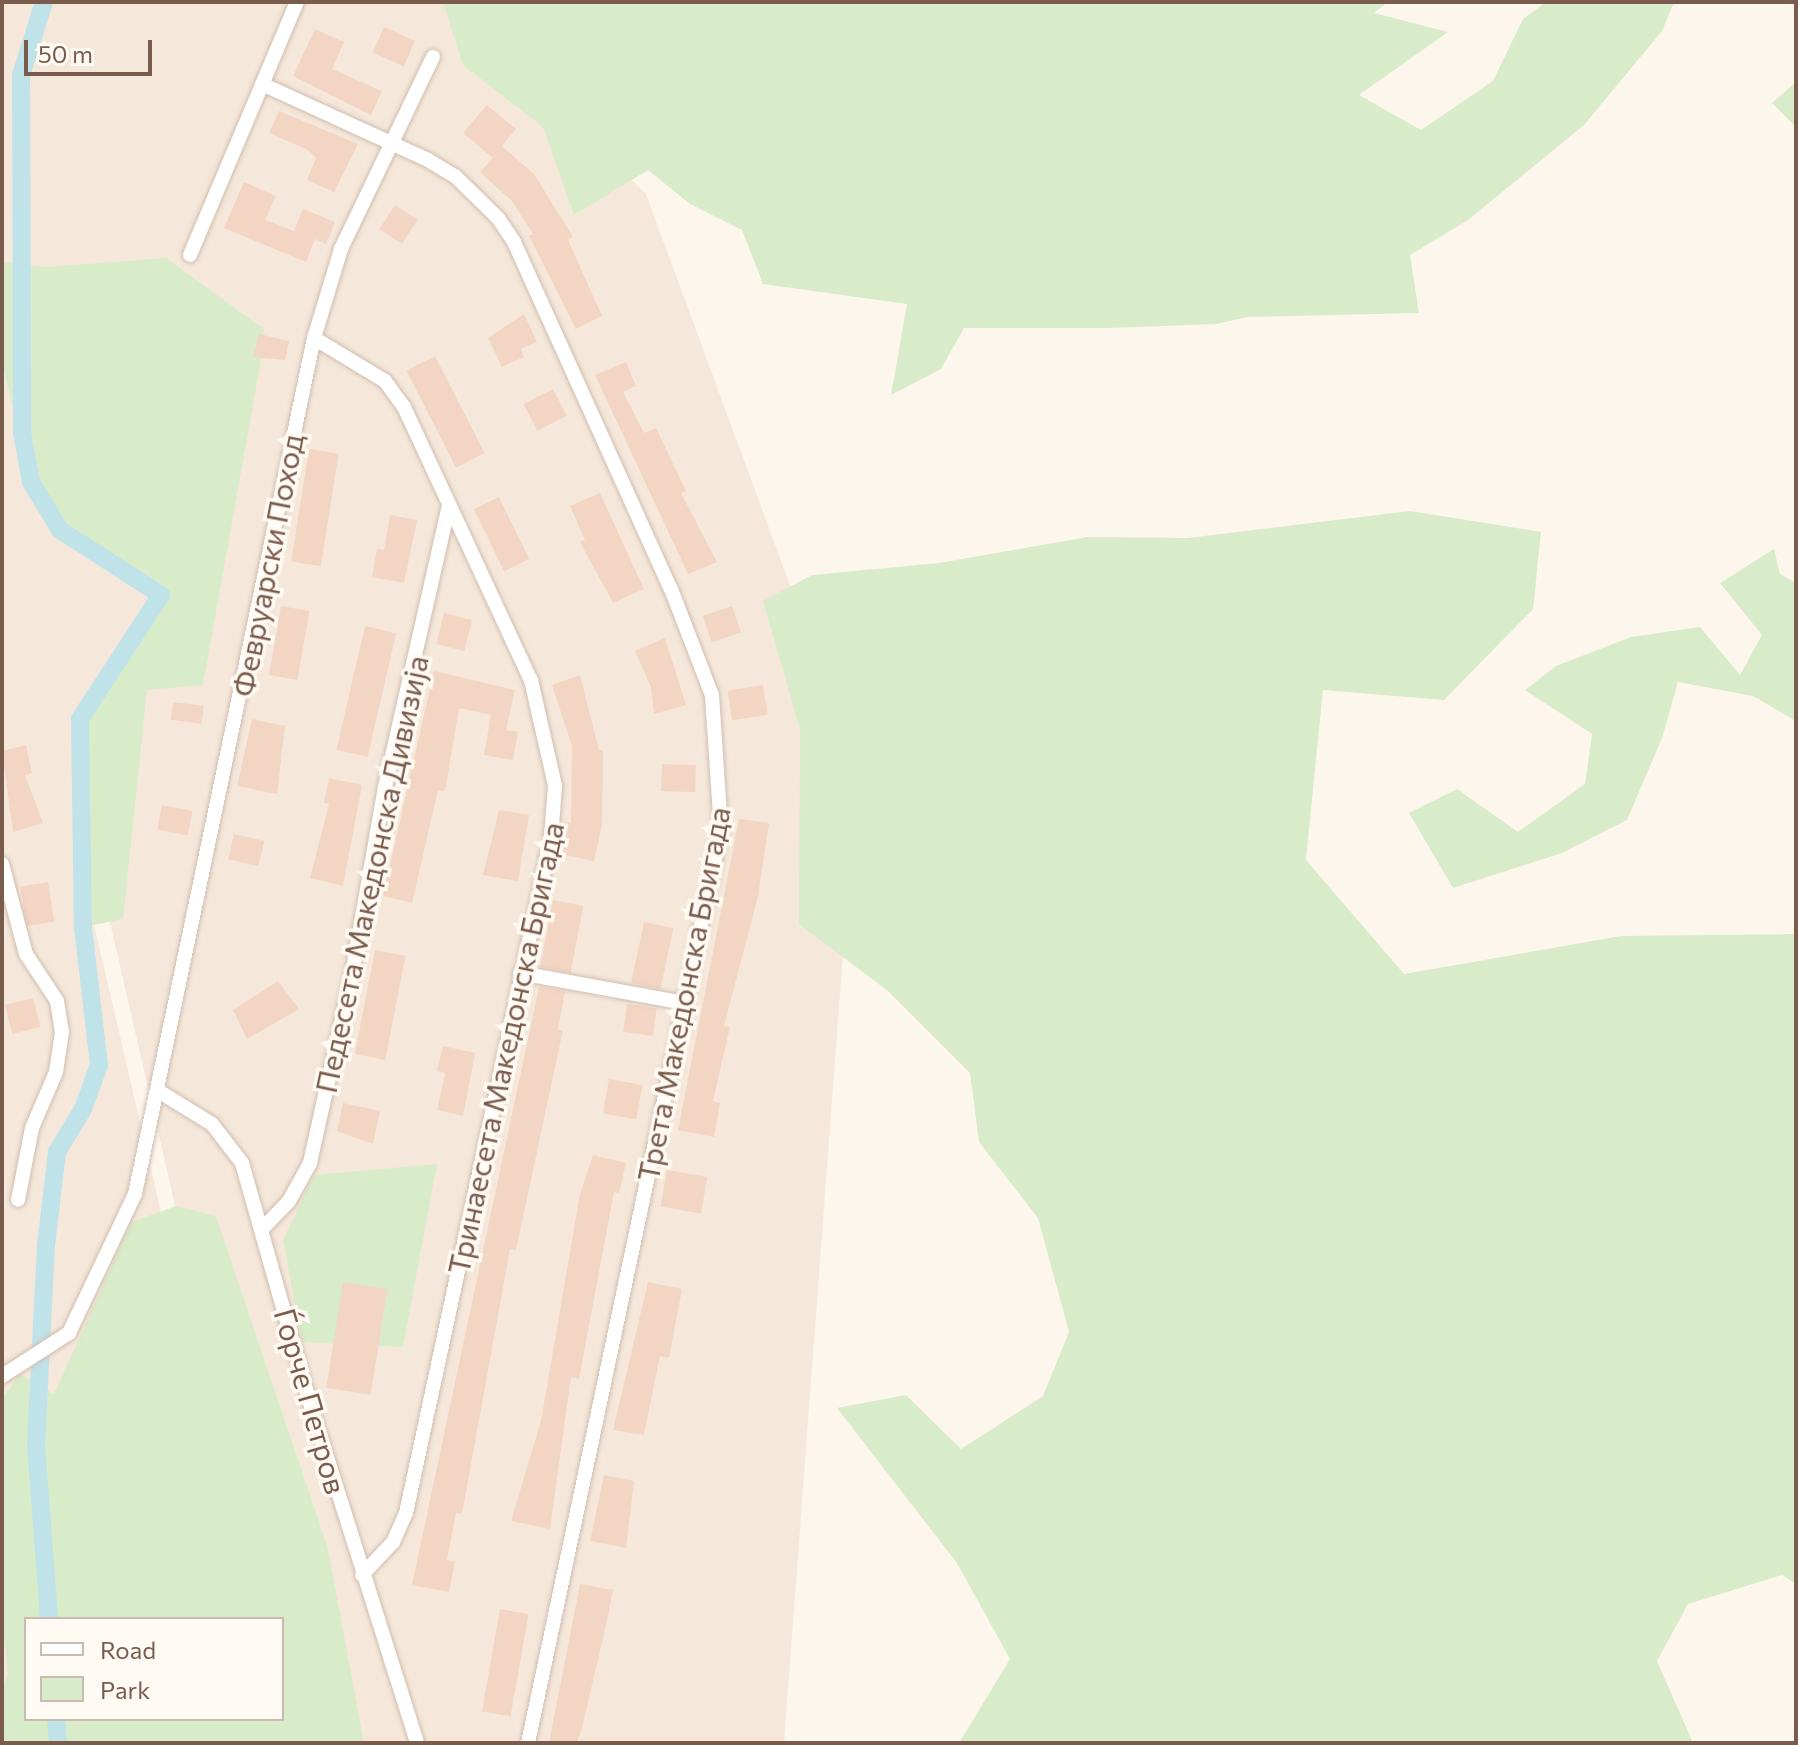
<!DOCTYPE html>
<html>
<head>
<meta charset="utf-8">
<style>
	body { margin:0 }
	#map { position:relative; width:1798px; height:1745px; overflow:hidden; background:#fdf6ec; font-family:Commissioner,sans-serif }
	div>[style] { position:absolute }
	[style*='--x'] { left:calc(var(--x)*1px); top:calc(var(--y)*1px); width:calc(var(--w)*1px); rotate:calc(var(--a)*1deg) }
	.residential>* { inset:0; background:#f5e8da }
	.green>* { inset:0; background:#d8ecc9 }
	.canal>* { height:18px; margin:-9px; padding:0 9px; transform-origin:9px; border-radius:9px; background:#bfe3e8 }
	.building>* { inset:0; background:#f3d5c3; transform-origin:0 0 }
	.roads { filter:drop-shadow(0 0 2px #d1beb0) drop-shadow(0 0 2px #d1beb0) }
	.minor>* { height:14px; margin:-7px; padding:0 7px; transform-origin:7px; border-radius:7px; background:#fff }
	span { translate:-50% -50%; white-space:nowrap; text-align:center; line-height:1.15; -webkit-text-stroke:7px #fffaf3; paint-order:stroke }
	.street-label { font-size:30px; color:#7a5c4d }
	.frame { position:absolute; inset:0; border:4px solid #7a5c4d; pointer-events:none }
	.legend { position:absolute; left:24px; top:1617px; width:260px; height:104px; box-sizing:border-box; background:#fffaf3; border:2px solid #cabbb1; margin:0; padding:10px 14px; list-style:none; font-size:24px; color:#7a5c4d }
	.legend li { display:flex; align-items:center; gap:16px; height:40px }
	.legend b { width:40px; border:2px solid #cabbb1 }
	.scale { position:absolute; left:24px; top:40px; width:128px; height:36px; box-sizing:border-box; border:4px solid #7a5c4d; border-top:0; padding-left:10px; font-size:24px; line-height:28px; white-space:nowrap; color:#7a5c4d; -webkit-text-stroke:6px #fffaf3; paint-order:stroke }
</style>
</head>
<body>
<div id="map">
	<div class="residential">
		<i style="clip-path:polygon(2px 2px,452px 2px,646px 194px,857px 767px,784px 1743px,257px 1743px,282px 1719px,282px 1619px,206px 1340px,82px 801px,82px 873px,189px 1332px,26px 1619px,26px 1719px,2px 1743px)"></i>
	</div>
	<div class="green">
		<i style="clip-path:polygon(443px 2px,1388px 2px,1374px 13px,1448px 32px,1359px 95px,1421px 130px,1493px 81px,1523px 19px,1546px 2px,1674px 2px,1662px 31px,1584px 125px,1468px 220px,1410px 255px,1419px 313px,1248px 317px,1216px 324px,1110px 328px,964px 328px,941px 369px,891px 395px,907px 304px,763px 284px,742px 230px,690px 204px,648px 170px,574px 215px,543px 127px,463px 65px)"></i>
		<i style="clip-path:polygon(1796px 82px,1796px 127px,1772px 103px)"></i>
		<i style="clip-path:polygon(166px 258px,264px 329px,260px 366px,203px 685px,147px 690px,123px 919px,83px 927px,76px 724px,161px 595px,60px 530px,31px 482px,2px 363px,2px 262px,47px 267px)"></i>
		<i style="clip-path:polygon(1410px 511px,1541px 532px,1533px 609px,1444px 700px,1323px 690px,1306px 860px,1404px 974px,1621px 936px,1796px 934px,1796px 1584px,1782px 1575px,1688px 1604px,1657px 1661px,1693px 1743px,959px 1743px,1010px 1659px,957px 1563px,837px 1408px,906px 1395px,961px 1449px,1043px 1396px,1069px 1332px,1038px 1218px,979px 1142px,970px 1073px,888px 991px,799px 924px,800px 729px,763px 601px,812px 575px,939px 563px,1088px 537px,1188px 538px)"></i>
		<i style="clip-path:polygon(1774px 549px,1780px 574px,1796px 583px,1796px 721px,1753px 696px,1678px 682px,1662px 738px,1627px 820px,1562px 853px,1453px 888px,1409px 813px,1457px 789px,1518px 832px,1585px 784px,1592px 734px,1525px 690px,1556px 666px,1631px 637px,1700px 627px,1740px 675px,1762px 635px,1720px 583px)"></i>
		<i style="clip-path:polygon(437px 1164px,403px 1347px,302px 1342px,283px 1240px,314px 1175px)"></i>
		<i style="clip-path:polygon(evenodd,176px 1206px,216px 1216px,328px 1549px,364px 1743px,2px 1743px,2px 1690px,8px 1674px,2px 1622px,2px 1399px,20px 1374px,54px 1394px,132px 1222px,176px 1206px,282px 1619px,282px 1719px,26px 1719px,26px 1619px,282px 1619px)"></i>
	</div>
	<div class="canal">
		<i style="--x:44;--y:2;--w:77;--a:107.5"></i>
		<i style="--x:21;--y:75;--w:358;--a:89.8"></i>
		<i style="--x:22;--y:433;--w:50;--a:79.6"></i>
		<i style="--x:31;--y:482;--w:56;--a:58.9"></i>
		<i style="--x:60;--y:530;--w:120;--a:32.8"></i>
		<i style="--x:161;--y:595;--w:148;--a:123.2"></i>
		<i style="--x:80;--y:719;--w:208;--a:89.2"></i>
		<i style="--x:83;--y:927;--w:139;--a:83.4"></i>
		<i style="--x:99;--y:1065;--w:47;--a:110"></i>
		<i style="--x:83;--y:1109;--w:50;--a:121.2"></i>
		<i style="--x:57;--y:1152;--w:95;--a:96.7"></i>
		<i style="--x:46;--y:1246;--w:199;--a:92.9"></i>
		<i style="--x:36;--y:1445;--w:174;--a:85.7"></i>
		<i style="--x:56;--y:1719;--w:24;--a:85"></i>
	</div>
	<div class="building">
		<i style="left:384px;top:27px;width:34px;height:28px;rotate:24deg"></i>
		<i style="clip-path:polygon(315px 29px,344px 42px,332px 69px,382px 91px,371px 115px,293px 76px)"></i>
		<i style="clip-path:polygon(487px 105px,516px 129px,502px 146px,534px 174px,573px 237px,568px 240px,602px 316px,576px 329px,529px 236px,533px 234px,512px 201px,480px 172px,493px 158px,463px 133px)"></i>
		<i style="clip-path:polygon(279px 111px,358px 144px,334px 192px,307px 180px,316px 158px,308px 150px,269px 133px)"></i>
		<i style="clip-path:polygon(244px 182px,276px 196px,265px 220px,294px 231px,303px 209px,335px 222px,326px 244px,315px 239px,306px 262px,224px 228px)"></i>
		<i style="left:395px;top:205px;width:27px;height:29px;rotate:33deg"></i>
		<i style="clip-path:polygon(524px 314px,537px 342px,521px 349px,524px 357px,502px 367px,488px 338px)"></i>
		<i style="clip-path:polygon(259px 334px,289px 341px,285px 360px,253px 357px)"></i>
		<i style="left:435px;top:356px;width:109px;height:32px;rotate:63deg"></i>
		<i style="clip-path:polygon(626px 362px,636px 386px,623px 392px,644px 433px,656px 428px,686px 491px,681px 493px,717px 562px,688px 574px,595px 375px)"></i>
		<i style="left:553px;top:389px;width:30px;height:33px;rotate:63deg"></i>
		<i style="left:309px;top:449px;width:30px;height:114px;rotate:9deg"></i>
		<i style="clip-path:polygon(600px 493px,644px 589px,613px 603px,580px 542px,585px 540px,570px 506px)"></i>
		<i style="left:499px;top:497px;width:69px;height:28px;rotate:64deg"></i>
		<i style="clip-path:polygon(390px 515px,417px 520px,404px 583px,372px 577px,377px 549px,384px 550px)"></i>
		<i style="left:281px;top:606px;width:29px;height:70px;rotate:10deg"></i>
		<i style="left:732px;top:606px;width:28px;height:31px;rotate:71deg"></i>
		<i style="left:444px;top:613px;width:29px;height:32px;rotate:14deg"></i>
		<i style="left:365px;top:626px;width:32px;height:127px;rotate:13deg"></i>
		<i style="clip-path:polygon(665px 638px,686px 705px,654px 714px,651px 687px,635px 651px)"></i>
		<i style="clip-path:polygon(434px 671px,515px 690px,506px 730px,518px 732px,513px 760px,484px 755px,491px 715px,459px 708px,445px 791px,438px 790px,412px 903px,383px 896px)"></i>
		<i style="clip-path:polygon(580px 675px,599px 750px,603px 750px,602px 825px,594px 861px,558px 854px,565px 822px,571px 823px,572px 746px,552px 685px)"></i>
		<i style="left:763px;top:685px;width:30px;height:36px;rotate:81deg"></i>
		<i style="left:173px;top:702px;width:31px;height:18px;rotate:7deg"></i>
		<i style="clip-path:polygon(252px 719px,285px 726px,277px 794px,237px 786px)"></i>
		<i style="clip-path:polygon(26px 745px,32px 773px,25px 775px,43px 823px,13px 832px,2px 751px)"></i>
		<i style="left:662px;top:764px;width:34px;height:27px;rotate:2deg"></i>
		<i style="clip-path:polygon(329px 778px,362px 785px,343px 886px,310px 878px,329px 804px,324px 803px)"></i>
		<i style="left:162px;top:805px;width:31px;height:25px;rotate:11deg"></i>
		<i style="clip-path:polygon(499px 810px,529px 815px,518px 881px,483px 875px)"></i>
		<i style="clip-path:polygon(739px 819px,769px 823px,758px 896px,724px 1026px,730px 1027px,713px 1101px,720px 1103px,714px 1137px,678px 1130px)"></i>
		<i style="left:234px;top:834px;width:31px;height:26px;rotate:13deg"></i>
		<i style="left:48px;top:882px;width:40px;height:28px;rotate:81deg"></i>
		<i style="left:553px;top:900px;width:31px;height:68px;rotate:11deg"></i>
		<i style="left:644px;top:922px;width:30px;height:62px;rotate:12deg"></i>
		<i style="left:375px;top:950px;width:31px;height:106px;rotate:11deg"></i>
		<i style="clip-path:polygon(278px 981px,299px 1009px,247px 1039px,233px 1010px)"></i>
		<i style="clip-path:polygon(539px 987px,565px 991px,558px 1030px,563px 1030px,516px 1250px,510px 1249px,462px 1514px,456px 1513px,447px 1560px,455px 1562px,449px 1592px,412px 1585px)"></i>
		<i style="left:33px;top:998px;width:30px;height:29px;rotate:76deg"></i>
		<i style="left:627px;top:1004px;width:30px;height:28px;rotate:8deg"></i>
		<i style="clip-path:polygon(443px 1046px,475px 1053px,463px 1116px,437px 1110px,445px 1073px,437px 1071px)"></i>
		<i style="left:609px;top:1079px;width:34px;height:35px;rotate:10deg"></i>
		<i style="clip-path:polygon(343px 1103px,380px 1111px,373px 1144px,337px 1131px)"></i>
		<i style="clip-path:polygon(593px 1155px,626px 1163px,619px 1193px,614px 1192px,579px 1379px,571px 1377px,550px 1529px,511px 1521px,541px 1421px,580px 1194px)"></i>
		<i style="left:667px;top:1170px;width:41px;height:37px;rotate:10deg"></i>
		<i style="left:343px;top:1282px;width:45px;height:107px;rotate:9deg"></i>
		<i style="clip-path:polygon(648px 1282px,682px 1289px,669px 1358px,660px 1356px,644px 1435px,613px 1430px)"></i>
		<i style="clip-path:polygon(604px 1475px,634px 1481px,626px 1548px,590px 1541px)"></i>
		<i style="clip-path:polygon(580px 1584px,613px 1590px,607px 1621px,581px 1732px,576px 1743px,549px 1743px)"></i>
		<i style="left:500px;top:1609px;width:29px;height:104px;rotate:10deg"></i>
	</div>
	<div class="roads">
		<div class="minor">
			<i style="--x:262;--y:84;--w:183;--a:24.6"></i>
			<i style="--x:428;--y:160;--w:31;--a:31"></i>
			<i style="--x:455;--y:176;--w:60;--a:44.3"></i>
			<i style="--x:498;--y:218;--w:29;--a:56"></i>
			<i style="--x:514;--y:242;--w:381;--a:65.7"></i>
			<i style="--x:671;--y:589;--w:114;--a:68.9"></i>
			<i style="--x:712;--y:695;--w:136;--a:86.2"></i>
			<i style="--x:721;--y:831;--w:932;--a:101.95"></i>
			<i style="--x:190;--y:255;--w:275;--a:-67.1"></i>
			<i style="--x:314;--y:338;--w:83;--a:31.2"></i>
			<i style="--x:385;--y:381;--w:32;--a:54"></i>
			<i style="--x:404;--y:407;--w:301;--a:65.1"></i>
			<i style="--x:531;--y:680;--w:109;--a:77.2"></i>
			<i style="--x:555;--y:786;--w:52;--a:94.4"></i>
			<i style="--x:551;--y:838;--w:690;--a:102.12"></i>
			<i style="--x:406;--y:1513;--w:32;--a:114"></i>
			<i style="--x:393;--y:1542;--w:45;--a:133.2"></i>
			<i style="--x:2;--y:864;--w:93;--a:75.1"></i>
			<i style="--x:26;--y:954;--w:56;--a:56.6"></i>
			<i style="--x:57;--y:1001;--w:31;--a:81"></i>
			<i style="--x:62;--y:1032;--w:40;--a:98.5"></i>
			<i style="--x:56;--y:1072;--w:61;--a:113.2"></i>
			<i style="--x:32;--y:1128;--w:73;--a:101"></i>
			<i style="--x:520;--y:973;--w:168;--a:10.3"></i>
			<i style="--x:160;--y:1092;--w:61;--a:31.6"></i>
			<i style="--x:212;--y:1124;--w:49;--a:52.4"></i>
			<i style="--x:242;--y:1163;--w:246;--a:74.2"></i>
			<i style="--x:309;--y:1400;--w:360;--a:72.5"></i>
			<i style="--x:263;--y:1228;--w:37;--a:-46"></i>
			<i style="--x:289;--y:1201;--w:43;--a:-61.1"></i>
			<i style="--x:310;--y:1163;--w:194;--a:-77.5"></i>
			<i style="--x:352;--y:974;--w:190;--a:-80"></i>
			<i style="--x:385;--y:787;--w:288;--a:-77.2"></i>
			<i style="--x:2;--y:1376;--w:80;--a:-32.7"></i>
			<i style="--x:69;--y:1333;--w:154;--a:-64.6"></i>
			<i style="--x:135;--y:1194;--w:875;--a:-78.19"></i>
			<i style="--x:314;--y:338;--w:93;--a:-73.1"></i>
			<i style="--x:341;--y:249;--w:213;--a:-64.4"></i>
		</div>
	</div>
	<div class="street-label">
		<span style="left:267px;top:565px;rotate:-79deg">Февруарски Поход</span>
		<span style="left:371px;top:874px;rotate:-78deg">Педесета Македонска Дивизија</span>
		<span style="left:683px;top:994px;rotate:-79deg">Трета Македонска Бригада</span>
		<span style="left:505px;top:1048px;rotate:-78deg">Тринаесета Македонска Бригада</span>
		<span style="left:311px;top:1401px;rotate:74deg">Ѓорче Петров</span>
	</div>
	<div class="frame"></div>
	<ul class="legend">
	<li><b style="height:10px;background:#fff"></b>Road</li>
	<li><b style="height:22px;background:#d8ecc9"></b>Park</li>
	</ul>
	<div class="scale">50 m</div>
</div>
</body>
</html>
